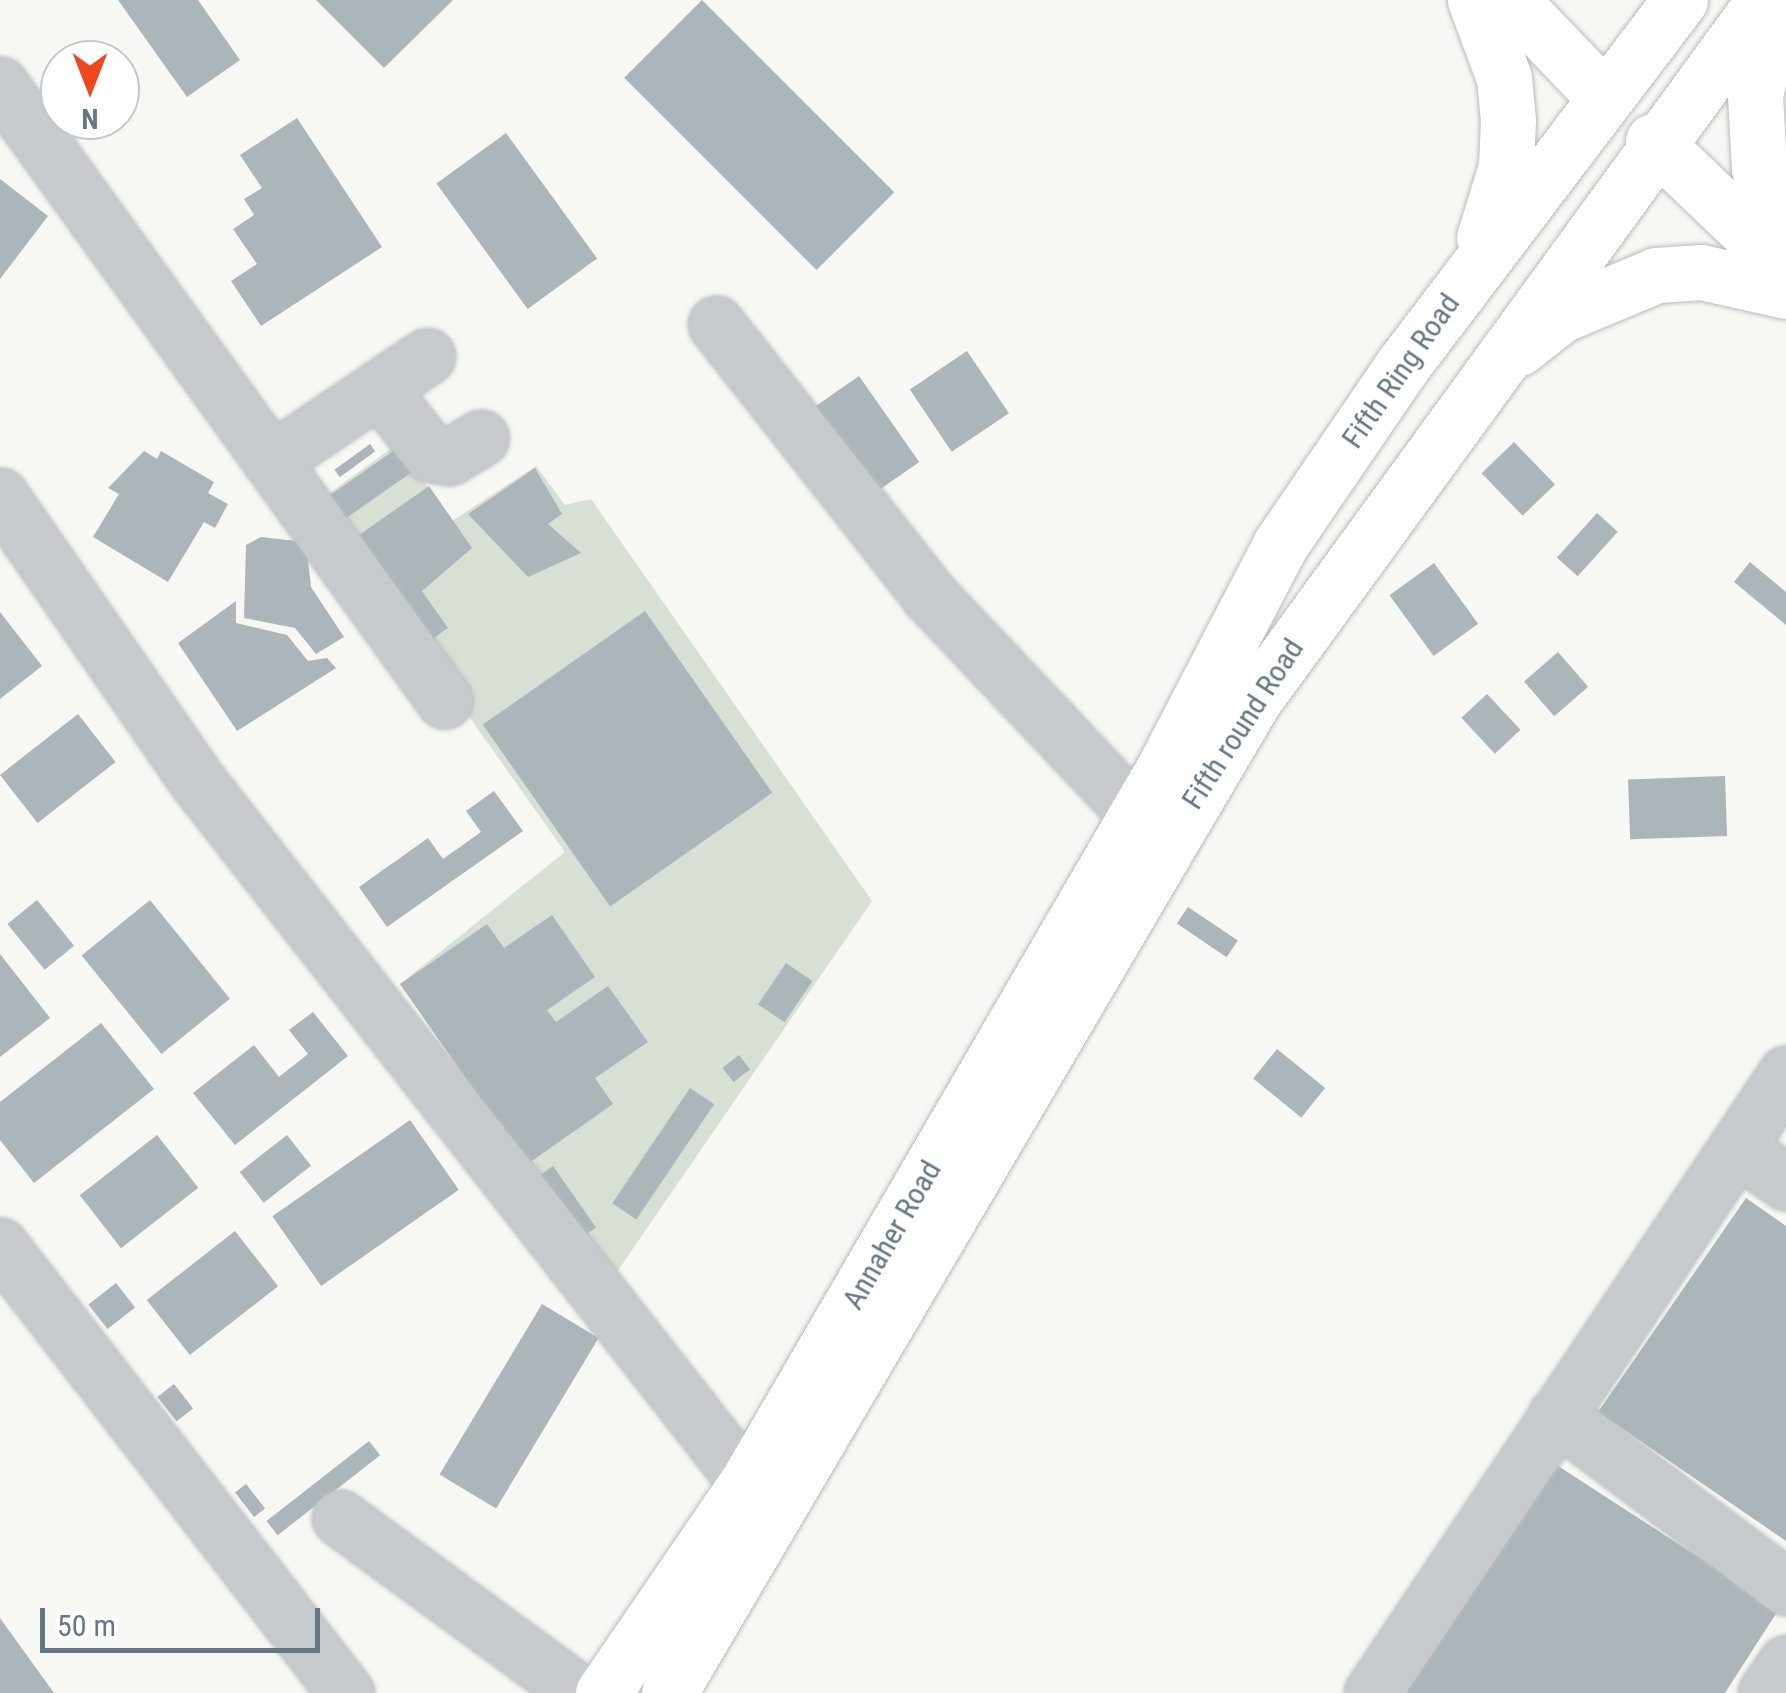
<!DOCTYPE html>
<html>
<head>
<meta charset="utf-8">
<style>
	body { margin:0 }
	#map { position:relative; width:1786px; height:1693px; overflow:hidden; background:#f7f7f3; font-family:"Roboto Condensed",sans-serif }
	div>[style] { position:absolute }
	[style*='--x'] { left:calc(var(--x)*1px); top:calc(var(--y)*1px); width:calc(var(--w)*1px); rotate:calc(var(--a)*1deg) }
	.green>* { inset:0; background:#d8dfd4 }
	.building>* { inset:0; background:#acb5ba; transform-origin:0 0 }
	.roads { filter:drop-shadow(0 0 2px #b7bcbf) drop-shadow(0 0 2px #b7bcbf) }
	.minor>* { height:55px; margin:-27.5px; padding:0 27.5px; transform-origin:27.5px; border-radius:27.5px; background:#c6cacd }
	.major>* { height:55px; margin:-27.5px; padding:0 27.5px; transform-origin:27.5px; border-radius:27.5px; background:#fff }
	span { translate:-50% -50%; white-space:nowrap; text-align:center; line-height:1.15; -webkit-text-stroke:10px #fff; paint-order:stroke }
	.street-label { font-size:30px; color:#637886 }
	.north { position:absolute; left:40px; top:40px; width:100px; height:100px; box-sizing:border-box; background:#fff; border:2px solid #c1c9cf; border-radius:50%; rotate:180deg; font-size:28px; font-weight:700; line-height:40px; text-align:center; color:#637886 }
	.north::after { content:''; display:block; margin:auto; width:35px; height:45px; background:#f14619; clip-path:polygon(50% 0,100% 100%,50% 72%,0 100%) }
	.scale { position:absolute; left:40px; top:1608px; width:280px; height:45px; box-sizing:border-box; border:5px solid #637886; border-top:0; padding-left:12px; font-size:30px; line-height:35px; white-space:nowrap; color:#637886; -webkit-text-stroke:8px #fff; paint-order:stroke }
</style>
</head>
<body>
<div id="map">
	<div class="green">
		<i style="clip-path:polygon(396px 445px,452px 521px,536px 466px,565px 505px,591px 499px,872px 901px,610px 1282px,400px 984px,565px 852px,317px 502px)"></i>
	</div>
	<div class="building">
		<i style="clip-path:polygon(118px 0,198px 0,240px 60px,187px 97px)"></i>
		<i style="clip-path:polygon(316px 0,453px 0,384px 68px)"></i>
		<i style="left:702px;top:0;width:272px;height:110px;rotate:45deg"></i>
		<i style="clip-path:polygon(297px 118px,382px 247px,261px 326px,231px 281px,257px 264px,233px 229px,254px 215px,244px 199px,262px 188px,240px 155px)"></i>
		<i style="left:506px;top:133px;width:155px;height:86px;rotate:54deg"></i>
		<i style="clip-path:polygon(0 179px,48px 216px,0 279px)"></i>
		<i style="left:967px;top:351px;width:75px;height:69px;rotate:56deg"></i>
		<i style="left:859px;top:376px;width:105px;height:59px;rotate:55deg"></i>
		<i style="left:1514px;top:442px;width:59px;height:45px;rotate:46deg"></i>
		<i style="left:370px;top:444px;width:9px;height:44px;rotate:54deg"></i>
		<i style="left:396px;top:449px;width:28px;height:86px;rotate:55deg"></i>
		<i style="clip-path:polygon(144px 451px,157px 459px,161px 451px,214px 482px,208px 493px,228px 504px,215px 528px,204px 522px,168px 582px,93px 537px,119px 494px,108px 488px)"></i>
		<i style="clip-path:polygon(535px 468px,562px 514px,548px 524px,581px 553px,528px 577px,468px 514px)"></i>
		<i style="clip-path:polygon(429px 486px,472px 548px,422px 591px,448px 628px,425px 644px,352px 540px)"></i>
		<i style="left:1597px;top:513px;width:28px;height:60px;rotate:42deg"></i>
		<i style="clip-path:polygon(261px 537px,306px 542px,311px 587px,344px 637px,316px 654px,295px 628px,244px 618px,246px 545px)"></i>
		<i style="clip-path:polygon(1750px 562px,1786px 592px,1786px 625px,1734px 582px)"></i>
		<i style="left:1434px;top:563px;width:75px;height:55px;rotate:54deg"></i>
		<i style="clip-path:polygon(236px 601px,236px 623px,287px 635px,308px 661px,327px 658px,336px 668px,237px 731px,178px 643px)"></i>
		<i style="left:645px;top:611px;width:222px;height:198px;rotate:55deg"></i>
		<i style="clip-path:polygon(0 612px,42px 666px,0 699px)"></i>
		<i style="left:1558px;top:652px;width:46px;height:45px;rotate:49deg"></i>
		<i style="left:1487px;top:694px;width:49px;height:35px;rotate:47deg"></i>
		<i style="left:78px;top:714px;width:61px;height:99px;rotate:52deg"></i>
		<i style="left:1725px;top:776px;width:60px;height:97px;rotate:88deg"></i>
		<i style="clip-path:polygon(494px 791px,523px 831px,387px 927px,359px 887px,428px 838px,443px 859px,481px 832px,466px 811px)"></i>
		<i style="left:37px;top:900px;width:59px;height:38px;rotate:51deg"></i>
		<i style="left:150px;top:900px;width:127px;height:88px;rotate:51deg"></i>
		<i style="left:1188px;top:907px;width:60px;height:20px;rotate:34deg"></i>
		<i style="clip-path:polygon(552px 915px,595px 977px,547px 1010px,556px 1022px,608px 986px,648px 1042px,595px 1078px,613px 1104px,526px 1165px,400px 984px,487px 924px,504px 948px)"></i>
		<i style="clip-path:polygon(0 954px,50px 1018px,0 1057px)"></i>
		<i style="left:786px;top:963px;width:32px;height:50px;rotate:34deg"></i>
		<i style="clip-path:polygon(313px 1012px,348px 1056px,235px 1145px,193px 1093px,254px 1045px,279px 1077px,308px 1054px,289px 1030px)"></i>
		<i style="clip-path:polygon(101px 1023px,154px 1089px,34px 1183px,0 1140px,0 1102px)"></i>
		<i style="left:1277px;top:1049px;width:62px;height:38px;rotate:39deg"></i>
		<i style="left:739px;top:1055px;width:18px;height:21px;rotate:52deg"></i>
		<i style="left:690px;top:1088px;width:29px;height:139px;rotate:34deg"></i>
		<i style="left:410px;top:1120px;width:85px;height:168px;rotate:55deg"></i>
		<i style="left:157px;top:1135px;width:67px;height:98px;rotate:52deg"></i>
		<i style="left:287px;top:1135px;width:39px;height:60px;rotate:52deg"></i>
		<i style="left:553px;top:1166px;width:75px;height:25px;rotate:55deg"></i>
		<i style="clip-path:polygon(1746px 1198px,1786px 1226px,1786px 1541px,1598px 1412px)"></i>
		<i style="left:235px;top:1231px;width:70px;height:112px;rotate:52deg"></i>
		<i style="left:116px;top:1283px;width:31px;height:35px;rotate:52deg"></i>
		<i style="left:542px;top:1304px;width:66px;height:199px;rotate:31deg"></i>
		<i style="left:174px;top:1384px;width:31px;height:21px;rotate:52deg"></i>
		<i style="left:369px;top:1441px;width:18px;height:130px;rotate:52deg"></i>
		<i style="clip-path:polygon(1555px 1464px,1779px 1609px,1725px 1693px,1406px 1693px)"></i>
		<i style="left:246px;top:1484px;width:31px;height:14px;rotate:52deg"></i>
		<i style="clip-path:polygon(0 1618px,54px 1693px,0 1693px)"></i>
	</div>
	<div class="roads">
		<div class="minor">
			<i style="--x:0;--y:85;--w:759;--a:54.17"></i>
			<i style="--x:716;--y:324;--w:345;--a:51.8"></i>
			<i style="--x:929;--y:595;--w:303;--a:46.6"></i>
			<i style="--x:379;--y:388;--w:84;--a:51.8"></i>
			<i style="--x:431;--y:454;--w:18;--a:9"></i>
			<i style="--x:449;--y:457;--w:37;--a:-31"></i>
			<i style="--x:271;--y:461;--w:188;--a:-33.9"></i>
			<i style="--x:0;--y:496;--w:343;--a:55.3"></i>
			<i style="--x:195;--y:778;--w:895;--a:51.94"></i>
			<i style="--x:1737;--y:1148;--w:60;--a:34.8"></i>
			<i style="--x:0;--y:1246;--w:565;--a:52.26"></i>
			<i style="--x:1556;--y:1415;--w:287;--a:36.8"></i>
			<i style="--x:340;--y:1518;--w:296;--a:36.2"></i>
			<i style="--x:1372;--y:1693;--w:745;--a:-56.22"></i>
			<i style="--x:1766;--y:1693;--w:36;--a:-56"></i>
		</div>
		<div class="major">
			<i style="--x:1475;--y:0;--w:83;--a:69.6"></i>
			<i style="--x:1504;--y:78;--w:42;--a:84.6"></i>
			<i style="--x:1508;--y:120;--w:47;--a:92.4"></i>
			<i style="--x:1506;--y:167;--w:74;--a:107.2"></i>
			<i style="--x:1511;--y:0;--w:136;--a:46.2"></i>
			<i style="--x:1779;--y:0;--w:97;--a:104.3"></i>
			<i style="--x:1755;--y:94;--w:75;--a:86.9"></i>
			<i style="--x:1759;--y:169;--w:80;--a:70.2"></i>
			<i style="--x:1653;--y:141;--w:184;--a:43.7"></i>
			<i style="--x:1519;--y:348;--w:53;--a:-38.2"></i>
			<i style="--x:1561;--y:315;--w:103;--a:-22.8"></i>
			<i style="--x:1656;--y:275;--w:45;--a:-3.8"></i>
			<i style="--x:1701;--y:272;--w:87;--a:12.6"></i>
			<i style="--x:603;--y:1693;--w:255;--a:-55.6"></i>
			<i style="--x:747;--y:1483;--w:828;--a:-59.75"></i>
			<i style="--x:1164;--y:768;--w:251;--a:-62.5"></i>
			<i style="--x:1280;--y:545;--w:218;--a:-55.7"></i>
			<i style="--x:1403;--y:365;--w:458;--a:-52.8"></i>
			<i style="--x:669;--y:1693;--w:1153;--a:-59.5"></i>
			<i style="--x:1254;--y:700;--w:866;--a:-53.92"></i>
		</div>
	</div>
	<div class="street-label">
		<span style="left:1401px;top:371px;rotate:-55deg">Fifth Ring Road</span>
		<span style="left:1243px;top:724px;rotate:-57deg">Fifth round Road</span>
		<span style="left:892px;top:1235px;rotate:-60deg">Annaher Road</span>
	</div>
	<div class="north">N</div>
	<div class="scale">50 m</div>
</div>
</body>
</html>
